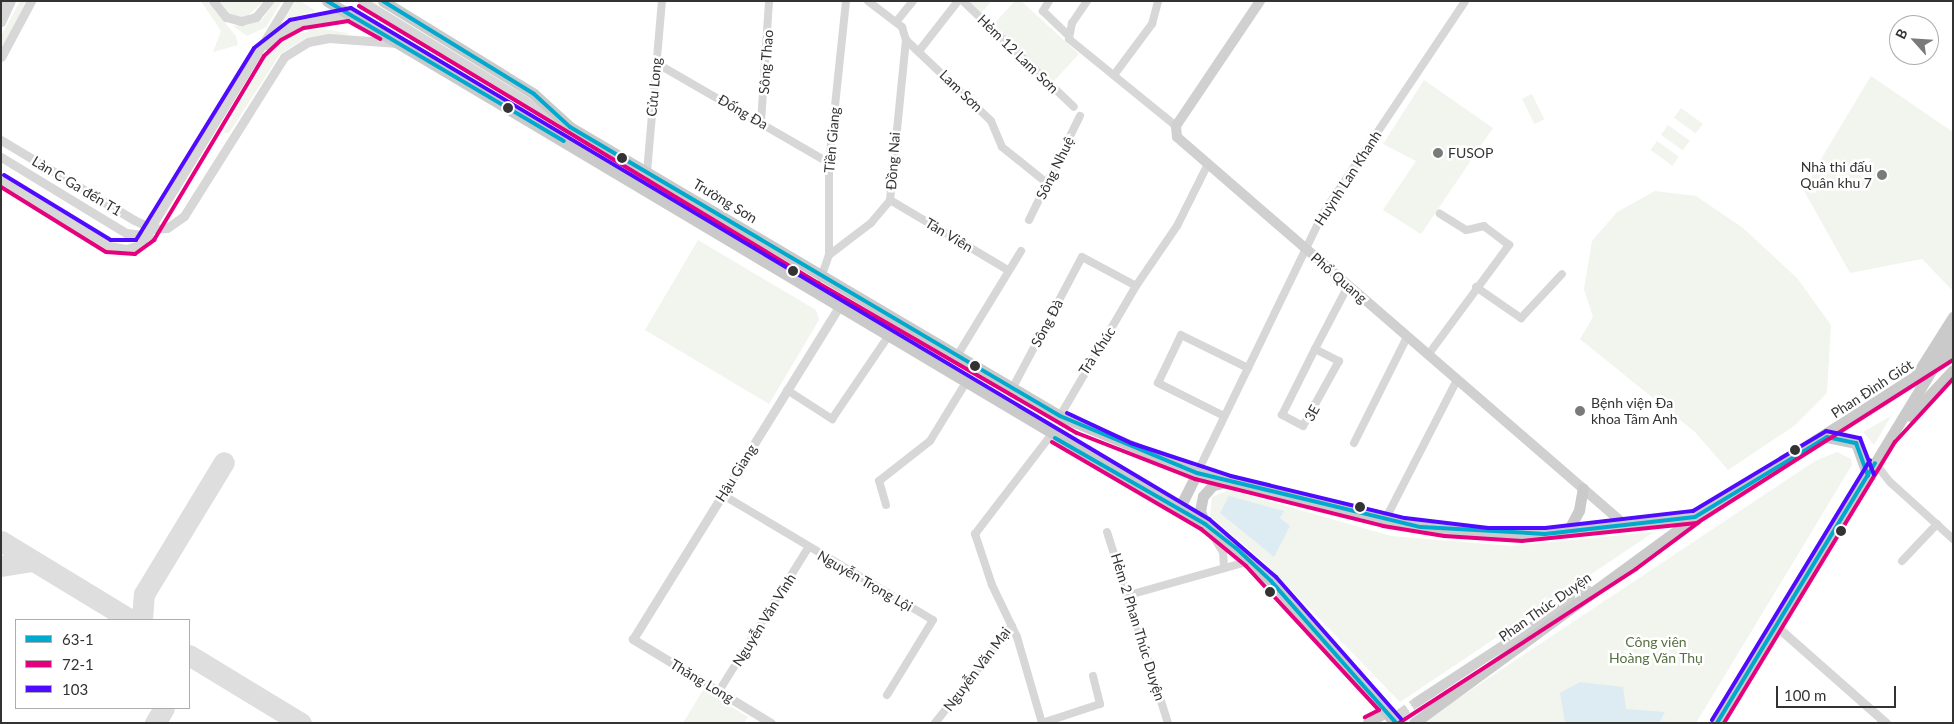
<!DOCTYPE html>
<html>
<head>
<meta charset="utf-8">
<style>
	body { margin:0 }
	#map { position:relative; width:1954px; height:724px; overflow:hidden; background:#fff; font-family:Lato,sans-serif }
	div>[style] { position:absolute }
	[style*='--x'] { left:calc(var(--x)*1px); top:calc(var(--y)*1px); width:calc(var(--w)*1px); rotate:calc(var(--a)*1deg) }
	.green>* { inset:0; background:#f1f5ed; transform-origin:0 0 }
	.water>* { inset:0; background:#ddebf3 }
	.taxiway>* { height:21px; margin:-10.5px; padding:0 10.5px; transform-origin:10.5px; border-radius:10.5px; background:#dedede }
	.secondary-tunnel>* { height:10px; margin-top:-5px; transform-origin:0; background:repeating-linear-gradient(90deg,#d6d6d6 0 10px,transparent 0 15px) }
	.minor>* { height:8px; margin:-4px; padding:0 4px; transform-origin:4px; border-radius:4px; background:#d7d7d7 }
	.tertiary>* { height:9px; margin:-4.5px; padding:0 4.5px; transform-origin:4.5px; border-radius:4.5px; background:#d7d7d7 }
	.secondary>* { height:10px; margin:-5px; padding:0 5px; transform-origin:5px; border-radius:5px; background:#d0d0d0 }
	.primary>* { height:11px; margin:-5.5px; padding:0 5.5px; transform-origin:5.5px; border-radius:5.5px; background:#cacaca }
	.bus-1>* { height:4px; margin:-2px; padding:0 2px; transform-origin:2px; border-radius:2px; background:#00a9ce }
	.bus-2>* { height:4px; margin:-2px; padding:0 2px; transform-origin:2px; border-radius:2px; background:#e5007d }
	.bus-3>* { height:4px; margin:-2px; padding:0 2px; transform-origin:2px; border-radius:2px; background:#4f0aff }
	.dots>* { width:14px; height:14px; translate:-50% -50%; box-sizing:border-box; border:2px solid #fff; border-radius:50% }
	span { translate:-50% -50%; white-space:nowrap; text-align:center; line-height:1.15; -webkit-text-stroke:5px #fff; paint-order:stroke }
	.street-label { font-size:14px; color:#333 }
	.poi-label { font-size:14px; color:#333 }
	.left { translate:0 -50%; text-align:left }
	.right { translate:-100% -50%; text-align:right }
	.park-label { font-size:14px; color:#56703f }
	.frame { position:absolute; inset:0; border:2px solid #333; pointer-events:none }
	.legend { position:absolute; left:15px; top:619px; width:175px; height:90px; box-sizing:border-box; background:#fff; border:1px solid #adadad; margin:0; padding:6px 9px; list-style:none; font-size:15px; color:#333 }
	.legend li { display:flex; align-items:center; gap:10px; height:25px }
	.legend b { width:25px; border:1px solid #adadad }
	.north { position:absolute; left:1889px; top:15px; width:50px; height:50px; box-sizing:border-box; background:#fff; border:1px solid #adadad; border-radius:50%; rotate:296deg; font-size:14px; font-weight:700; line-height:20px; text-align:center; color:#333 }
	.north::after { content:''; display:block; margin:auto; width:18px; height:22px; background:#7a7a7a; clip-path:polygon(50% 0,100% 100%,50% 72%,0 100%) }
	.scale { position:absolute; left:1776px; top:686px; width:120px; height:22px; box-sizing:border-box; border:2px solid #333; border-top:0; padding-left:6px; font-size:15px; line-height:18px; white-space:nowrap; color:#333; -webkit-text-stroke:4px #fff; paint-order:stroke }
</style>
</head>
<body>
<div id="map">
	<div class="green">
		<i style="clip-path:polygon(20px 1px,26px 1px,1px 49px,1px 36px)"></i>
		<i style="clip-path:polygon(201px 1px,207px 1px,236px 36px,238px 45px,213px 52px,221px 31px)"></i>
		<i style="clip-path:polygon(217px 1px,264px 1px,246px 17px,230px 16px)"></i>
		<i style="clip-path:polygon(275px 1px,282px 1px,266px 27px,247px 36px,233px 26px,261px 21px)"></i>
		<i style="clip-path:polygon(296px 1px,300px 1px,316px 11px,284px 20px)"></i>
		<i style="clip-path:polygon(967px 1px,992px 1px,980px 14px)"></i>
		<i style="clip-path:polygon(1015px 1px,1021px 1px,1079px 54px,1053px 82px,992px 26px)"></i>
		<i style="clip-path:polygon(319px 28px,352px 34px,306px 38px,280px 54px,229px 133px,223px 133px,268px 54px,287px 38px)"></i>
		<i style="clip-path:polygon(1871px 76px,1953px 132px,1953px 291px,1922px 259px,1850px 273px,1803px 189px)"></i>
		<i style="clip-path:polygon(1424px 80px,1493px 128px,1421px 234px,1383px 210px,1416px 161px,1383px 144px)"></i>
		<i style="left:1532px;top:94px;width:28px;height:11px;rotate:64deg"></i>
		<i style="left:1681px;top:108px;width:27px;height:12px;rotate:36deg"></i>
		<i style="left:1668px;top:125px;width:27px;height:12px;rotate:36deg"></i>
		<i style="left:1657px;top:141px;width:27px;height:11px;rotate:36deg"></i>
		<i style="clip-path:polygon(1655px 191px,1696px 196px,1743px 228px,1797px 278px,1831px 325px,1827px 393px,1794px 426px,1728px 470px,1695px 432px,1580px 339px,1593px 317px,1584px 289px,1592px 241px,1617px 212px)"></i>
		<i style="clip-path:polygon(698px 240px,816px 310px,819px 320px,769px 404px,645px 330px)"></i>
		<i style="clip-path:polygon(1891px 416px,1874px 445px,1863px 432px)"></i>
		<i style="clip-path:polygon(1837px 452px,1851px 459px,1852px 465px,1696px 723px,1421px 723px,1815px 461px)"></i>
		<i style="clip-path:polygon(1230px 490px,1391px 536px,1511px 546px,1654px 532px,1400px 702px,1266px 564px,1210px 516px,1212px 497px)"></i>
		<i style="clip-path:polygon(703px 690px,748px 717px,744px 723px,683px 723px)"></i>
	</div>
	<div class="water">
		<i style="clip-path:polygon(1229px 496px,1284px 511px,1280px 518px,1290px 526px,1274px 557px,1220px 513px)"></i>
		<i style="clip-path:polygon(1580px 682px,1623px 687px,1626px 709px,1665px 712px,1659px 723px,1565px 723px,1560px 693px)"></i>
	</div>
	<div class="taxiway">
		<i style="--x:1;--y:541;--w:152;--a:31.3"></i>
		<i style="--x:1;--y:566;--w:32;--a:-9"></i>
		<i style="--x:142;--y:620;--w:26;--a:-86"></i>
		<i style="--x:144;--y:594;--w:154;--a:-58.8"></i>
		<i style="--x:189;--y:655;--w:131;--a:31.3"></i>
		<i style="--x:155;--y:723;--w:17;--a:-59"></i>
	</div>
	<div class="secondary-tunnel">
		<i style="--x:1387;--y:723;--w:37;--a:-35"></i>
	</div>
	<div class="minor">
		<i style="--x:868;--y:1;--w:43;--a:37.4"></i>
		<i style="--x:902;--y:27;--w:14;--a:73"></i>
		<i style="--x:906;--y:40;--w:117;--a:43.6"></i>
		<i style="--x:991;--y:121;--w:28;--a:67"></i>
		<i style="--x:1002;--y:147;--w:58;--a:38.7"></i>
		<i style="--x:963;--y:1;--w:153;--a:43.7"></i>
		<i style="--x:1049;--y:1;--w:12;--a:121"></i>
		<i style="--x:1043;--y:11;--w:33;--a:44"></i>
		<i style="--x:1087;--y:1;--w:27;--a:124"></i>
		<i style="--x:1072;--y:23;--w:16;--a:101"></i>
		<i style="--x:1069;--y:39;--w:138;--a:39.1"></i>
		<i style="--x:896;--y:22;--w:27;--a:-51"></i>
		<i style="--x:919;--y:51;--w:63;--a:-52"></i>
		<i style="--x:656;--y:63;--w:200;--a:30"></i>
		<i style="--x:1114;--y:75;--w:64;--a:-53.3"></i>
		<i style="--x:1152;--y:24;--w:24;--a:-75"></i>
		<i style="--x:761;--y:122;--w:121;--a:-86.2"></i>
		<i style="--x:647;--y:172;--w:172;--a:-85"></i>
		<i style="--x:890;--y:200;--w:137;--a:30.7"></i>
		<i style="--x:1029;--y:220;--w:116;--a:-63.9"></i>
		<i style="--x:829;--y:255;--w:53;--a:-37.3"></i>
		<i style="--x:871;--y:223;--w:30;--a:-50"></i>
		<i style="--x:890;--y:200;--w:161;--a:-84.3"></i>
		<i style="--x:821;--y:278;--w:24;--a:-71"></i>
		<i style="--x:829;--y:255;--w:92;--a:-90"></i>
		<i style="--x:829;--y:163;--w:163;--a:-84"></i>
		<i style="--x:1476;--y:287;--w:55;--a:34.6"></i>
		<i style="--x:1521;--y:318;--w:60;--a:-47"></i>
		<i style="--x:1315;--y:349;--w:27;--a:27"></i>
		<i style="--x:1339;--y:361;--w:74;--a:119"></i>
		<i style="--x:1303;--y:426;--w:24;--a:-152"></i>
		<i style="--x:1282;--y:415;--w:74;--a:-63.4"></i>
		<i style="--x:1315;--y:349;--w:71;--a:-62.4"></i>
		<i style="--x:1428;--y:355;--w:137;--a:-53.6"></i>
		<i style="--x:1509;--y:245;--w:31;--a:-143"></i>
		<i style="--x:1484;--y:226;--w:18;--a:167"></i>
		<i style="--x:1466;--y:230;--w:31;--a:-148"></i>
		<i style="--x:957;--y:356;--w:123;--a:-58.6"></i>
		<i style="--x:1012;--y:389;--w:149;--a:-62.1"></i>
		<i style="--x:1082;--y:257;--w:61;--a:28.2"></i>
		<i style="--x:1136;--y:286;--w:73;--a:-55.7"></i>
		<i style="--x:1177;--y:226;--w:69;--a:-63.4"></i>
		<i style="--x:787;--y:390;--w:54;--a:32.8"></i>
		<i style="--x:832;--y:419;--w:98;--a:-55.8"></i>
		<i style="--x:1060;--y:416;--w:151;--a:-59.7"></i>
		<i style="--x:1224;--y:416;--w:74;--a:-153.4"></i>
		<i style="--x:1158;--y:383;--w:53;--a:-64.4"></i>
		<i style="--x:1181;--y:335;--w:75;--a:26.2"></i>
		<i style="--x:1354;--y:443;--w:119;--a:-63.4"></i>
		<i style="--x:1875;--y:463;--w:24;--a:52"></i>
		<i style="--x:1890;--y:482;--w:85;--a:42.1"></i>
		<i style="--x:1197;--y:473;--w:287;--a:-64.1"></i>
		<i style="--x:1322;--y:215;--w:257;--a:-56.2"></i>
		<i style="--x:723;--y:495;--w:244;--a:30.8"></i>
		<i style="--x:933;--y:620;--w:88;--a:121.5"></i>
		<i style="--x:886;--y:505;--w:25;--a:-106"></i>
		<i style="--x:879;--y:481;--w:65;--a:-38.1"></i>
		<i style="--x:930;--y:441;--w:67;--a:-58.4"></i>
		<i style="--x:1385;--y:520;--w:157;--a:-62.8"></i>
		<i style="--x:1107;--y:532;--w:201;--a:72.3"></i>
		<i style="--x:1212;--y:534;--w:21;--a:59"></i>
		<i style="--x:1223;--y:552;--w:16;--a:86"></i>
		<i style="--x:1902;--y:561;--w:51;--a:-46.6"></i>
		<i style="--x:1129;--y:595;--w:126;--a:-15.7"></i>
		<i style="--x:719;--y:691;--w:168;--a:-58.1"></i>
		<i style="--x:935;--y:723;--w:124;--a:-51.6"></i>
		<i style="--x:1042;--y:723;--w:90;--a:-106.2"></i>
		<i style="--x:1017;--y:637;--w:58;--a:-115.7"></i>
		<i style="--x:992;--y:585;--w:54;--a:-108.4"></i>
		<i style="--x:975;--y:534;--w:125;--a:-52.5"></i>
		<i style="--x:1042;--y:723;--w:61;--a:-18.1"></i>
		<i style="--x:1100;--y:704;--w:29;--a:-104"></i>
	</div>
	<div class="tertiary">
		<i style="--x:213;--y:1;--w:21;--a:51"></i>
		<i style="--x:226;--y:17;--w:16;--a:15"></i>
		<i style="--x:241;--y:21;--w:16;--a:-15"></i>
		<i style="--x:256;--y:17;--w:21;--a:-51"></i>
		<i style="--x:362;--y:1;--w:225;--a:31.4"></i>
		<i style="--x:1;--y:5;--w:5;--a:-53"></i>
		<i style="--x:1;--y:22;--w:23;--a:-65"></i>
		<i style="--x:266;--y:45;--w:32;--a:-36"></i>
		<i style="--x:292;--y:26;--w:58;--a:-11.9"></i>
		<i style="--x:1;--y:57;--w:64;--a:-61.8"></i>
		<i style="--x:1;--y:140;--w:155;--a:31"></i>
		<i style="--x:134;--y:220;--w:21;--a:25"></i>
		<i style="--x:153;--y:229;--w:14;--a:-4"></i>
		<i style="--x:167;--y:228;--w:21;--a:-35"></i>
		<i style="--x:184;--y:216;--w:188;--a:-57.8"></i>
		<i style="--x:284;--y:57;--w:28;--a:-32"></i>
		<i style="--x:308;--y:42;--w:21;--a:-11"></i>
		<i style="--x:329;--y:38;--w:68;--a:4.2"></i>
		<i style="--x:1;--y:157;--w:146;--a:31.3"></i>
		<i style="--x:126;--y:233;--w:23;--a:7"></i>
		<i style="--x:1;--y:180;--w:127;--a:31.4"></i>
		<i style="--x:109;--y:246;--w:17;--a:10"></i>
		<i style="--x:126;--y:249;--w:15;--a:-16"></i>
		<i style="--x:140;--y:245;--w:286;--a:-58.6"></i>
		<i style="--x:1776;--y:626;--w:147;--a:41.4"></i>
		<i style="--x:771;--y:723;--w:162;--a:-148.7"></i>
		<i style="--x:633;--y:639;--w:391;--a:-58.2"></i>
	</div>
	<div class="secondary">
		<i style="--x:1260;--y:1;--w:151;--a:123.9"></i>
		<i style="--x:1176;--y:126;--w:11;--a:85"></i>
		<i style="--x:1177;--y:137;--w:591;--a:40.89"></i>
		<i style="--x:1417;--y:702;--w:204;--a:-33.2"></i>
		<i style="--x:1368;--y:723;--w:24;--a:-28"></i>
	</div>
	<div class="primary">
		<i style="--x:327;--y:1;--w:1022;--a:30.78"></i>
		<i style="--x:1205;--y:524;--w:87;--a:40.8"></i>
		<i style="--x:1271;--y:581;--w:189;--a:48.6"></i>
		<i style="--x:383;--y:1;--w:177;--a:31.6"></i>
		<i style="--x:534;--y:94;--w:49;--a:42.5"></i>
		<i style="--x:570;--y:127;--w:569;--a:30.53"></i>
		<i style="--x:1060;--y:416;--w:148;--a:22.6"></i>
		<i style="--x:1197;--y:473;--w:194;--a:14"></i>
		<i style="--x:1385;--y:520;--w:60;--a:9.6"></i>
		<i style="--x:1444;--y:530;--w:78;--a:3.7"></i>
		<i style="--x:1522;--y:535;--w:174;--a:-5.9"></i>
		<i style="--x:1695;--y:517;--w:306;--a:-32.6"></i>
		<i style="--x:1915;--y:377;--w:71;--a:-57.7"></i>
		<i style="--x:1910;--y:416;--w:63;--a:-46.9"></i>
		<i style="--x:1827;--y:437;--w:30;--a:12"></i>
		<i style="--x:1856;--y:443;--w:35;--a:70"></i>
		<i style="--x:1179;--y:509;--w:40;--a:-63.4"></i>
		<i style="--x:1205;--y:524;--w:14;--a:-111"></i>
		<i style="--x:1200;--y:511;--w:15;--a:-79"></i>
		<i style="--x:1203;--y:496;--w:15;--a:-48"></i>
		<i style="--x:1213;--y:485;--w:14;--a:-12"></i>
		<i style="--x:1568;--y:531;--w:24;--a:-62"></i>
		<i style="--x:1579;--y:510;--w:22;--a:-80"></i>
		<i style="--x:1414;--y:723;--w:348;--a:-36.2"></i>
		<i style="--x:1717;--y:723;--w:454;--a:-58.7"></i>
	</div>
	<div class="bus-1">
		<i style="--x:327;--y:1;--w:275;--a:30.6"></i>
		<i style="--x:383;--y:1;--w:177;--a:31.6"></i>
		<i style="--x:534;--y:94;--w:49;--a:42.5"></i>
		<i style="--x:570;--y:127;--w:569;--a:30.53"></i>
		<i style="--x:1060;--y:416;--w:148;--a:22.6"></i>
		<i style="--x:1197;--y:473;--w:230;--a:13.6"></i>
		<i style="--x:1421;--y:527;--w:124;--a:3.2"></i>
		<i style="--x:1545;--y:534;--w:151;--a:-6.5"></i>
		<i style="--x:1695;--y:517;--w:154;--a:-31.2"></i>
		<i style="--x:1827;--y:437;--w:30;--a:12"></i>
		<i style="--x:1856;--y:443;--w:35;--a:70"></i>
		<i style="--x:1055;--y:438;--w:173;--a:29.8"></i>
		<i style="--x:1205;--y:524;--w:39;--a:38"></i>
		<i style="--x:1236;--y:548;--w:48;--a:43.3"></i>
		<i style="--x:1271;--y:581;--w:189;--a:48.6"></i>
		<i style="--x:1717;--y:723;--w:304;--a:-58.7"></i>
	</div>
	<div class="bus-2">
		<i style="--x:359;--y:6;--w:536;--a:31.11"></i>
		<i style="--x:818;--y:283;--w:299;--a:30.1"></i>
		<i style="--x:1077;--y:433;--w:127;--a:21.3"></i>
		<i style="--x:1195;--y:479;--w:194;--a:14"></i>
		<i style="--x:1383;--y:526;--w:62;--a:9.3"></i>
		<i style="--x:1444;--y:536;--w:78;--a:3.7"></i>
		<i style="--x:1522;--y:541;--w:176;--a:-5.9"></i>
		<i style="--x:1697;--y:523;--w:303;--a:-32.5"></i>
		<i style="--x:1;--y:187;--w:123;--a:31.8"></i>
		<i style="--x:106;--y:252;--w:29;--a:4"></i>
		<i style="--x:135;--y:254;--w:24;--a:-36"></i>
		<i style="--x:154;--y:240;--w:214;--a:-59.1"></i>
		<i style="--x:264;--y:56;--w:23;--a:-43"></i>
		<i style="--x:281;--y:40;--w:26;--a:-28"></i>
		<i style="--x:304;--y:28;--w:45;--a:-9"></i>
		<i style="--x:348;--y:21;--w:37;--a:29"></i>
		<i style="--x:1052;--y:442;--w:173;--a:30.3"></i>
		<i style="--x:1201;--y:529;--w:58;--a:39.4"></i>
		<i style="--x:1246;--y:566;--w:196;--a:47.3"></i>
		<i style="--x:1379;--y:710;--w:16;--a:153"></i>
		<i style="--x:1399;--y:723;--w:283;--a:-33"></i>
		<i style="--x:1636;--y:569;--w:79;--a:-36.7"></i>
		<i style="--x:1724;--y:723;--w:329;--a:-58.7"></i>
		<i style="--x:1895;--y:442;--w:86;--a:-47.4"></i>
	</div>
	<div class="bus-3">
		<i style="--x:4;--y:175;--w:125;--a:31.3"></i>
		<i style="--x:111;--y:240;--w:25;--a:0"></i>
		<i style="--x:136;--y:240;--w:225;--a:-58.4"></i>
		<i style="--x:254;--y:48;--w:46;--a:-37.9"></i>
		<i style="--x:290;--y:20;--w:62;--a:-11.1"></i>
		<i style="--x:351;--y:8;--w:999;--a:30.78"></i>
		<i style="--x:1209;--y:519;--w:89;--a:40.9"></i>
		<i style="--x:1276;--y:577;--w:189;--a:48.6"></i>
		<i style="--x:1067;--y:413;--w:71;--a:25.1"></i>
		<i style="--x:1131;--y:443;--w:105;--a:18.3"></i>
		<i style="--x:1231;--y:476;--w:179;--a:13.6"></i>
		<i style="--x:1405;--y:518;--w:84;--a:6.9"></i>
		<i style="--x:1488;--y:528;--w:57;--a:0"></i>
		<i style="--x:1545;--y:528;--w:149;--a:-6.6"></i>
		<i style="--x:1693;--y:511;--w:155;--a:-31"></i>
		<i style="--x:1826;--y:431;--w:35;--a:12"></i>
		<i style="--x:1860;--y:438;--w:39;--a:69"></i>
		<i style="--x:1712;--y:720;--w:304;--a:-58.7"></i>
	</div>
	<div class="dots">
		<i style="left:508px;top:108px;background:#333"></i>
		<i style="left:1438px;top:153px;background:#7a7a7a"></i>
		<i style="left:622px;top:158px;background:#333"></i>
		<i style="left:1882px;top:175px;background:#7a7a7a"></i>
		<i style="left:793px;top:271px;background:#333"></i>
		<i style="left:975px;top:366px;background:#333"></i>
		<i style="left:1580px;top:411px;background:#7a7a7a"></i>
		<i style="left:1795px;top:450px;background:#333"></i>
		<i style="left:1360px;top:507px;background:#333"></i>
		<i style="left:1841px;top:531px;background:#333"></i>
		<i style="left:1270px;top:592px;background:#333"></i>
	</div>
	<div class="street-label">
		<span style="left:1018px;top:54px;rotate:44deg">Hẻm 12 Lam Sơn</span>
		<span style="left:766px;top:62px;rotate:-86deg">Sông Thao</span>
		<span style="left:654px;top:87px;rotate:-85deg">Cửu Long</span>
		<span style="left:961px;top:91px;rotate:44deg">Lam Sơn</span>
		<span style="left:743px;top:112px;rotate:30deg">Đống Đa</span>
		<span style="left:832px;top:140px;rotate:-85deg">Tiền Giang</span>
		<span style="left:893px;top:161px;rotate:-86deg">Đồng Nai</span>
		<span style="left:1055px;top:168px;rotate:-64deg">Sông Nhuệ</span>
		<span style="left:1348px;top:178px;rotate:-57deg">Huỳnh Lan Khanh</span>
		<span style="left:77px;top:186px;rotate:31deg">Làn C Ga đến T1</span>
		<span style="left:725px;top:201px;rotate:31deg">Trường Sơn</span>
		<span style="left:949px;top:235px;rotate:31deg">Tản Viên</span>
		<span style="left:1339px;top:278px;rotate:41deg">Phổ Quang</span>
		<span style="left:1047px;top:323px;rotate:-62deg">Sông Đà</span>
		<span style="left:1097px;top:351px;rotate:-57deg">Trà Khúc</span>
		<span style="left:1872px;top:389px;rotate:-33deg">Phan Đình Giót</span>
		<span style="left:1312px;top:413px;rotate:-61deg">3E</span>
		<span style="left:736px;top:473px;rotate:-58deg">Hậu Giang</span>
		<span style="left:865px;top:581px;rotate:30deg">Nguyễn Trọng Lội</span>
		<span style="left:1545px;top:607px;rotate:-35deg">Phan Thúc Duyện</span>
		<span style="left:764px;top:620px;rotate:-58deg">Nguyễn Văn Vĩnh</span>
		<span style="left:1138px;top:627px;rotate:73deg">Hẻm 2 Phan Thúc Duyện</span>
		<span style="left:977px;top:669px;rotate:-53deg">Nguyễn Văn Mại</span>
		<span style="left:702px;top:681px;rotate:31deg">Thăng Long</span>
	</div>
	<div class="poi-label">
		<span class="left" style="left:1448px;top:153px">FUSOP</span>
		<span class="right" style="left:1872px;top:175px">Nhà thi đấu<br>Quân khu 7</span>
		<span class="left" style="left:1591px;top:411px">Bệnh viện Đa<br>khoa Tâm Anh</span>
	</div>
	<div class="park-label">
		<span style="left:1656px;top:650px">Công viên<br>Hoàng Văn Thụ</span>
	</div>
	<div class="frame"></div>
	<ul class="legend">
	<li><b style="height:6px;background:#00a9ce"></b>63-1</li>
	<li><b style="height:6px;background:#e5007d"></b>72-1</li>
	<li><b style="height:6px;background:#4f0aff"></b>103</li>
	</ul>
	<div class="north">B</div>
	<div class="scale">100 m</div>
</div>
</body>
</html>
